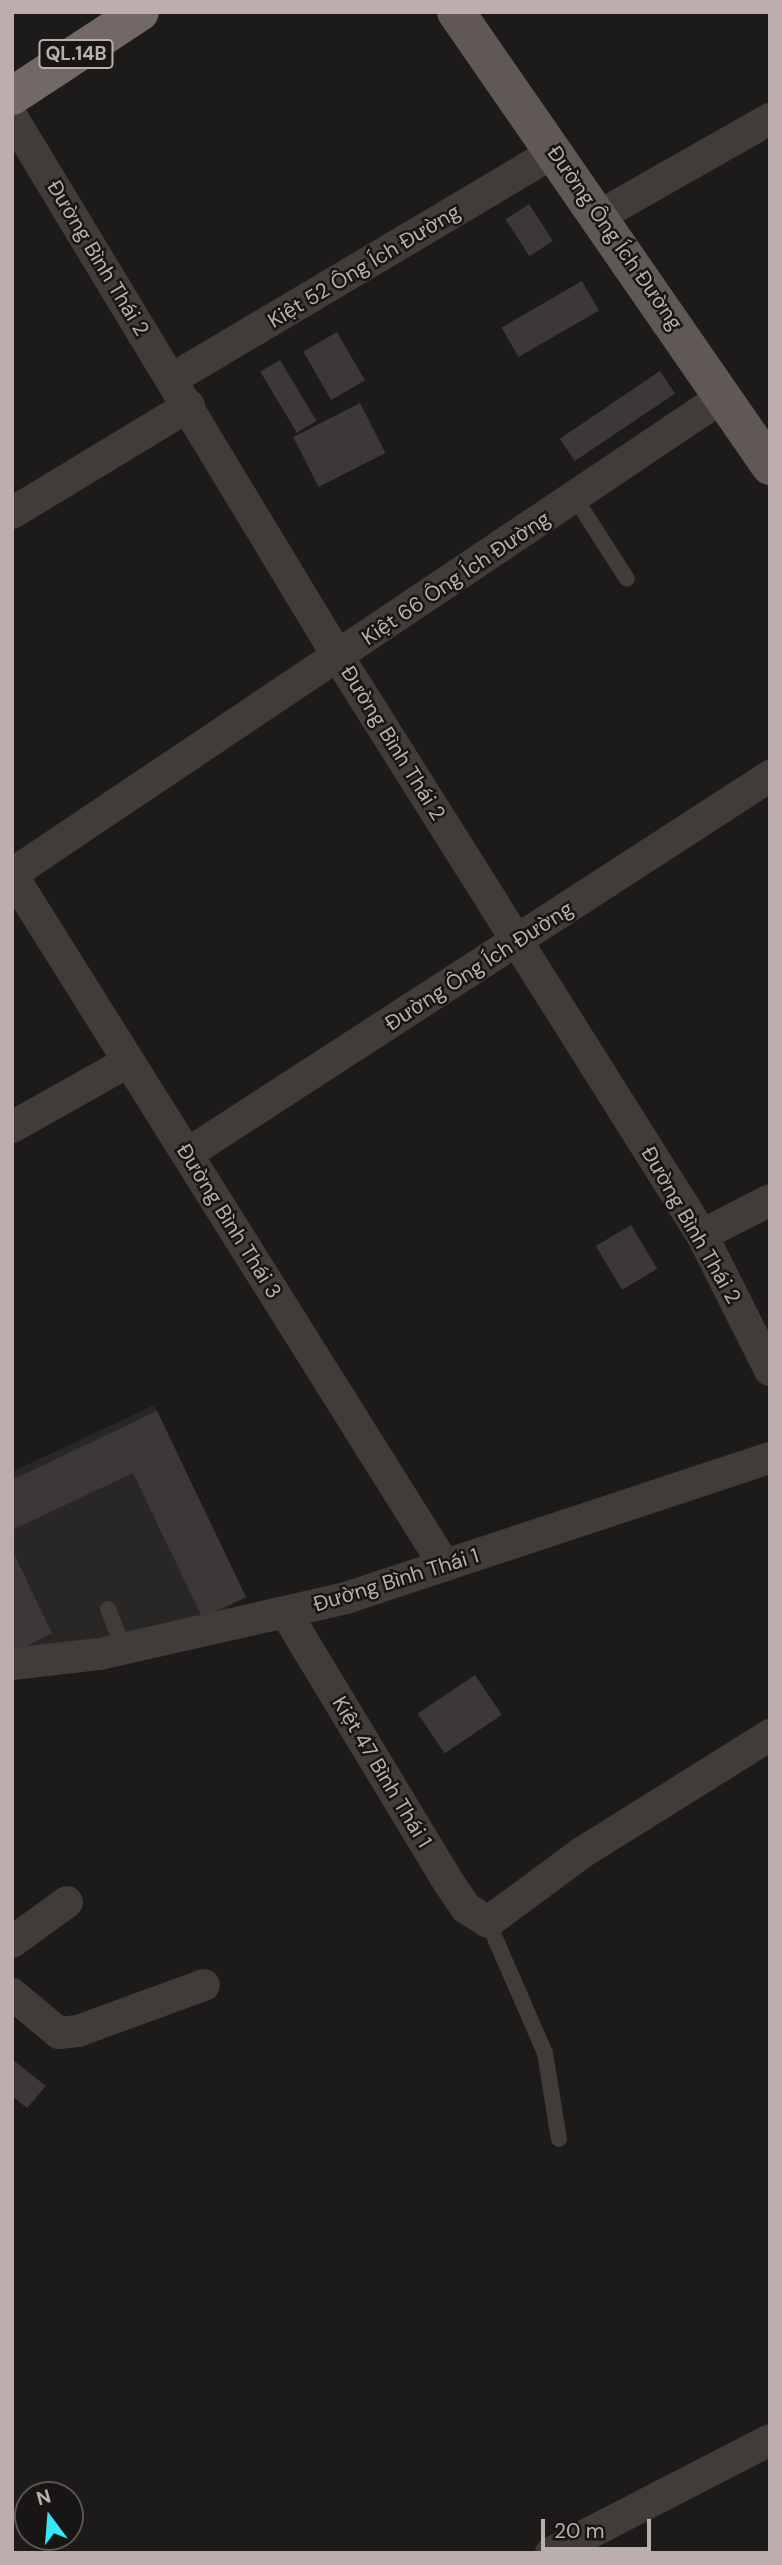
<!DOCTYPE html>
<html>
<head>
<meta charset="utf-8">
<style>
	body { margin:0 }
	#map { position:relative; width:782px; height:2565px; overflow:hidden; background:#1c1b1a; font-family:"DM Sans",sans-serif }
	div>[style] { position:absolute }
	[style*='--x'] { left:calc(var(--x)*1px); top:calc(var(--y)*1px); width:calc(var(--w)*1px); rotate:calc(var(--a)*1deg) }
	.built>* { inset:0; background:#292726 }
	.building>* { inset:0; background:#3b3837; transform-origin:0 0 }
	.lane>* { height:16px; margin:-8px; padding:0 8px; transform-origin:8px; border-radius:8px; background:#413c3a }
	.street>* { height:32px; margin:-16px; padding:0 16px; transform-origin:16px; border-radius:16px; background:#413c3a }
	.primary>* { height:38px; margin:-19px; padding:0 19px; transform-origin:19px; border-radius:19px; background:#605856 }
	.highway>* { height:38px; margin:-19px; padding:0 19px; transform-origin:19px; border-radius:19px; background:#726866 }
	span { translate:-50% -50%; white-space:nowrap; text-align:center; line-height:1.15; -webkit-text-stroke:5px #171615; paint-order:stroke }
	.shield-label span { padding:2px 5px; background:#171615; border:2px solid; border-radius:5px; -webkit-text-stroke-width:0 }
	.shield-label { font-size:19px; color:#bcaeac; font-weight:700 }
	.street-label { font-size:21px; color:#bcaeac }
	.frame { position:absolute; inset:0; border:14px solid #bcaeac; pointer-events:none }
	.north { position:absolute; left:14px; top:2481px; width:70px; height:70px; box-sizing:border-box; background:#171615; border:2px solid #595351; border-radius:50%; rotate:344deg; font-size:19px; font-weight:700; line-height:28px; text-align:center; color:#bcaeac }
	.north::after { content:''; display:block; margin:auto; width:24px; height:32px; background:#36e7f8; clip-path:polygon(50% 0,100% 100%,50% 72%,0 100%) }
	.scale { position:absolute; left:541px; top:2519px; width:110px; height:32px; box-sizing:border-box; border:4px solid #bcaeac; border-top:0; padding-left:9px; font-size:21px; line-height:24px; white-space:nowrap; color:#bcaeac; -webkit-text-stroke:5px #171615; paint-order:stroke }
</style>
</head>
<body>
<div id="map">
	<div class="built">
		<i style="clip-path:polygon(154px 1405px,246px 1597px,203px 1622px,12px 1657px,12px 1472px)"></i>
	</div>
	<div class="building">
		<i style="left:529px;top:204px;width:44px;height:28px;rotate:57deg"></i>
		<i style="left:582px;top:281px;width:34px;height:93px;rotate:60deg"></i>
		<i style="left:337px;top:332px;width:56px;height:39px;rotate:60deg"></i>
		<i style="left:280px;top:360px;width:71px;height:23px;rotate:59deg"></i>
		<i style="left:660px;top:371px;width:27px;height:121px;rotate:56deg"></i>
		<i style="left:360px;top:403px;width:56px;height:75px;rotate:63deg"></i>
		<i style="left:631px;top:1225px;width:51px;height:41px;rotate:59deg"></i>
		<i style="clip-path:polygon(157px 1411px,246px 1597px,202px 1617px,133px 1473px,12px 1530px,12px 1480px)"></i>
		<i style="clip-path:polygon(12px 1550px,52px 1633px,15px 1652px,12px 1647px)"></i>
		<i style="left:475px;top:1675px;width:48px;height:69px;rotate:56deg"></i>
		<i style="clip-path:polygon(12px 2059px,46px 2086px,27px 2108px,12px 2096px)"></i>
	</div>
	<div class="lane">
		<i style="--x:575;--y:498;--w:96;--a:57.3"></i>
		<i style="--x:108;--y:1609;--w:43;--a:68.2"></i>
		<i style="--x:488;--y:1922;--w:143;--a:66.5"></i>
		<i style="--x:545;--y:2053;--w:87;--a:80.8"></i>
	</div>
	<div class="street">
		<i style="--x:12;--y:117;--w:632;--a:58.85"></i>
		<i style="--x:339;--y:658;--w:682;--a:57.83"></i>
		<i style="--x:702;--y:1235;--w:151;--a:63.3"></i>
		<i style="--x:599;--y:216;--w:197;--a:-29.6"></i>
		<i style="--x:172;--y:379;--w:445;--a:-30.7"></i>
		<i style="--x:12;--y:513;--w:207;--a:-31.2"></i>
		<i style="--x:12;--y:874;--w:858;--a:-33.88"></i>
		<i style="--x:12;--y:875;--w:815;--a:57.93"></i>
		<i style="--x:12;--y:1127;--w:133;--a:-29.3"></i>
		<i style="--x:187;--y:1154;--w:695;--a:-32.96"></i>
		<i style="--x:702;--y:1235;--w:76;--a:-27.2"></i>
		<i style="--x:286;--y:1613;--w:315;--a:58.9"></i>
		<i style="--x:449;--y:1883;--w:30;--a:56"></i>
		<i style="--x:466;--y:1908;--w:26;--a:32"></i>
		<i style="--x:488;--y:1922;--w:118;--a:-36.4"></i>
		<i style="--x:583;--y:1852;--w:221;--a:-32"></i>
		<i style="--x:12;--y:1664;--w:89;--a:-6.5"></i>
		<i style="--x:100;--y:1654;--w:252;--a:-12.8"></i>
		<i style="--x:346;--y:1598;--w:447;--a:-18.3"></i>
		<i style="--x:12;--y:1942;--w:68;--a:-36"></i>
		<i style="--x:12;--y:1994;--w:61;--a:39.7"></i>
		<i style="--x:59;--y:2033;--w:19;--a:-6"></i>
		<i style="--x:78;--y:2031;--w:134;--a:-20.1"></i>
		<i style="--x:551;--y:2553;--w:246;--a:-27.3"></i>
	</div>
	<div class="primary">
		<i style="--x:456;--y:12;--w:552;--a:55.33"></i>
	</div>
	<div class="highway">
		<i style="--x:12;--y:96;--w:153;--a:-33.3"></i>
	</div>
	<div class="shield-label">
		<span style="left:76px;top:54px">QL.14B</span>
	</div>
	<div class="street-label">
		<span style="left:615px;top:238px;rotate:55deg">Đường Ông Ích Đường</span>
		<span style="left:98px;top:258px;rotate:59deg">Đường Bình Thái 2</span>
		<span style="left:364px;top:266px;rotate:-31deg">Kiệt 52 Ông Ích Đường</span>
		<span style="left:456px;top:578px;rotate:-34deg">Kiệt 66 Ông Ích Đường</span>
		<span style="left:393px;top:743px;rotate:58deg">Đường Bình Thái 2</span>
		<span style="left:479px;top:966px;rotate:-33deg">Đường Ông Ích Đường</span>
		<span style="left:229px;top:1221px;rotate:58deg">Đường Bình Thái 3</span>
		<span style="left:691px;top:1225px;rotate:60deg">Đường Bình Thái 2</span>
		<span style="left:396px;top:1580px;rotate:-17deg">Đường Bình Thái 1</span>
		<span style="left:382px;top:1772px;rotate:59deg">Kiệt 47 Bình Thái 1</span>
	</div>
	<div class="frame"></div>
	<div class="north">N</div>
	<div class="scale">20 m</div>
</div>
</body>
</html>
